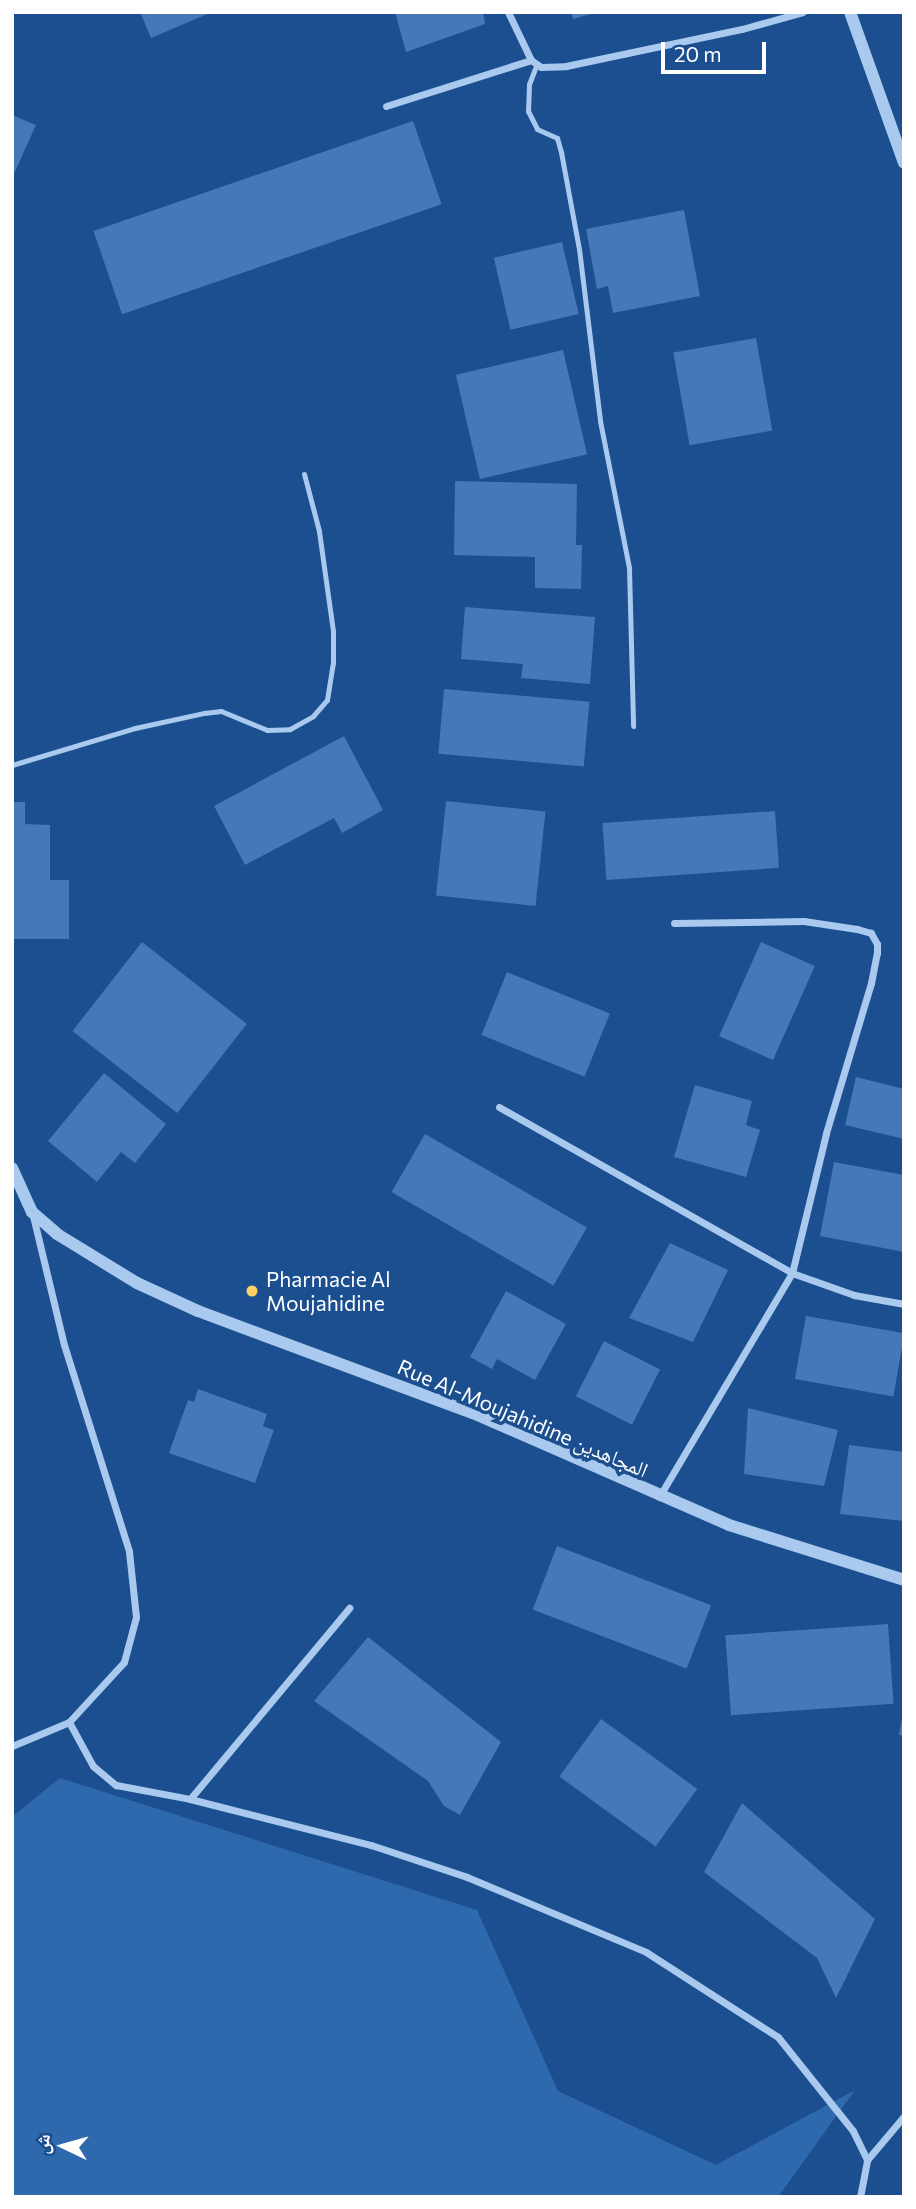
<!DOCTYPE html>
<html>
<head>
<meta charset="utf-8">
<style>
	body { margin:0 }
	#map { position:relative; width:916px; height:2209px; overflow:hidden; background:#1b4f8f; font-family:Commissioner,"Noto Naskh Arabic",sans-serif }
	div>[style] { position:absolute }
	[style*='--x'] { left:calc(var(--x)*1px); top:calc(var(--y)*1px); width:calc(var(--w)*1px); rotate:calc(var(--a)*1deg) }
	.green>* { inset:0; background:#2e69ad }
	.building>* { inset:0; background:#4478b7; transform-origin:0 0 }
	.service>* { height:5px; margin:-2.5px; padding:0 2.5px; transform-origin:2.5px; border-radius:2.5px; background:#a9c9ee }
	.minor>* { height:7px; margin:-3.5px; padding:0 3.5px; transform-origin:3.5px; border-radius:3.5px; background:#a9c9ee }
	.tertiary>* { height:12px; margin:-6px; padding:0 6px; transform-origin:6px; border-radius:6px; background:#a9c9ee }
	.dots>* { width:19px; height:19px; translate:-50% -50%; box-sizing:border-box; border:4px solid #1b4f8f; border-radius:50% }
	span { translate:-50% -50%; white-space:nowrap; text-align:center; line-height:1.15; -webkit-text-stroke:7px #1b4f8f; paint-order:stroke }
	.poi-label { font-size:21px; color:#fff }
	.left { translate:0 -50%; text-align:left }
	.street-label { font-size:21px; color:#fff }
	.frame { position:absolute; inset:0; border:14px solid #fff; pointer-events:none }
	.north { position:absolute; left:28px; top:2111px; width:70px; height:70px; -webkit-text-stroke:5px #1b4f8f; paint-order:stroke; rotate:275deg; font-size:19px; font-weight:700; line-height:28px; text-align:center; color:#fff }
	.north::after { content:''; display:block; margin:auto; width:24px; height:32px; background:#fff; clip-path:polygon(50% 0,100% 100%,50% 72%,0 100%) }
	.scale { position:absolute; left:661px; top:42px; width:105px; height:32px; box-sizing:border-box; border:4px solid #fff; border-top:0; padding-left:9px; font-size:21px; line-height:24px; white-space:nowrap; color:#fff; -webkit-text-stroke:5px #1b4f8f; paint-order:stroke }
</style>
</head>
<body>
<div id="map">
	<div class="green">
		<i style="clip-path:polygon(60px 1778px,477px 1910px,558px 2091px,716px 2165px,855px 2090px,778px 2197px,12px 2197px,12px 1817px)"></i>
	</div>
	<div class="building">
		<i style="clip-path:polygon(140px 12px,212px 12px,151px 38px)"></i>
		<i style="clip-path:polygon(395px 12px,483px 12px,485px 24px,406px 52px)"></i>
		<i style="clip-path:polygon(571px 12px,595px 12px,595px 13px,573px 19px)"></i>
		<i style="clip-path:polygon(12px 115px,36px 125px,12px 178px)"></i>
		<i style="left:413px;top:121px;width:88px;height:338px;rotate:71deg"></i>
		<i style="clip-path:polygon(684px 210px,700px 296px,613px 313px,608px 286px,597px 289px,586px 229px)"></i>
		<i style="left:562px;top:242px;width:74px;height:70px;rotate:77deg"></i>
		<i style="left:756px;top:338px;width:94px;height:84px;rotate:80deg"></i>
		<i style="left:563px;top:350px;width:107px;height:110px;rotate:77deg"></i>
		<i style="clip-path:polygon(455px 481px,577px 484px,576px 545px,582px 545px,581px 589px,535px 588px,535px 557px,454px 555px)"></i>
		<i style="clip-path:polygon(465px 607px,595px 617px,590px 684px,521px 678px,523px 664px,461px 659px)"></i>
		<i style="left:444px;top:689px;width:146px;height:65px;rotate:5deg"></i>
		<i style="clip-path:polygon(344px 736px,383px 810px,342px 833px,334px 818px,245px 865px,214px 806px)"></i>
		<i style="left:446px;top:801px;width:100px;height:95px;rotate:6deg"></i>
		<i style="clip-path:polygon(12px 802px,25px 802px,25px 824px,50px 825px,50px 880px,69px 880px,69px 939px,12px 939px)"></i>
		<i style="left:775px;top:811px;width:57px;height:173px;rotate:86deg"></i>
		<i style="left:142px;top:942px;width:133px;height:113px;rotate:38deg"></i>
		<i style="left:761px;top:942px;width:59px;height:103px;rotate:24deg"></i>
		<i style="left:507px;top:972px;width:111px;height:68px;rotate:22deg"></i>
		<i style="clip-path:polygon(104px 1073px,166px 1124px,135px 1163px,121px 1152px,97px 1182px,48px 1141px)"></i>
		<i style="clip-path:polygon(856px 1077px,904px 1089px,904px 1139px,845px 1125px)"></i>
		<i style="clip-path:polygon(695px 1085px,752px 1101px,746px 1125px,760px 1130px,746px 1177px,674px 1157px)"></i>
		<i style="left:425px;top:1134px;width:187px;height:67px;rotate:30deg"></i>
		<i style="clip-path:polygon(834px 1162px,904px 1175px,904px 1252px,820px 1236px)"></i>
		<i style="clip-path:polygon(670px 1243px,728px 1270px,693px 1342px,629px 1318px)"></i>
		<i style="clip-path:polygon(506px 1291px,566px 1324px,535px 1380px,497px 1359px,492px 1369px,470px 1357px)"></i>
		<i style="left:806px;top:1316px;width:100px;height:64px;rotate:10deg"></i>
		<i style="left:604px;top:1341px;width:63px;height:62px;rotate:27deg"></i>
		<i style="clip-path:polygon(198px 1389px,267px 1414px,263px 1426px,274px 1430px,255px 1483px,169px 1453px,188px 1400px,194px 1402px)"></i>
		<i style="clip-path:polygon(748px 1408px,838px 1430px,824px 1486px,744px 1474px)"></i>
		<i style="clip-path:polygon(849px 1445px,904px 1452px,904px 1521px,840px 1514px)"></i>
		<i style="left:557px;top:1546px;width:165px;height:68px;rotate:21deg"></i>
		<i style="left:888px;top:1624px;width:80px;height:163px;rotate:86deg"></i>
		<i style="clip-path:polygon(368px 1637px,501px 1742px,460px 1815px,444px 1806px,428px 1781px,314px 1701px)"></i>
		<i style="clip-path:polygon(902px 1718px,904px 1719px,904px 1736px,899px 1735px)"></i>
		<i style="left:601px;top:1719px;width:119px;height:71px;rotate:36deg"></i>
		<i style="clip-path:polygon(742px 1803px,875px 1919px,836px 1998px,817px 1958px,704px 1872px)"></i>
	</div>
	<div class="service">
		<i style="--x:536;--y:66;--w:19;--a:111"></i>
		<i style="--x:529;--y:84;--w:27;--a:92"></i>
		<i style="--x:528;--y:111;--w:20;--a:63"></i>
		<i style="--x:537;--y:129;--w:22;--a:24"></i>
		<i style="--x:557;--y:138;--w:15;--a:74"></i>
		<i style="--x:561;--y:152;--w:99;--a:79.5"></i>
		<i style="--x:579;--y:249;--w:173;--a:83"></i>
		<i style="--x:600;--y:421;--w:150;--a:78.8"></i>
		<i style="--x:629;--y:568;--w:158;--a:88.5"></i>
		<i style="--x:12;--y:765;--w:128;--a:-16.7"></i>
		<i style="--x:135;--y:728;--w:71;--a:-12.3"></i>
		<i style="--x:204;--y:713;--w:17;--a:-7"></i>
		<i style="--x:221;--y:711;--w:50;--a:22.4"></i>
		<i style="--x:267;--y:730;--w:23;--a:-2"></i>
		<i style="--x:290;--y:729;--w:26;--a:-29"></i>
		<i style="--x:313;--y:716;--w:21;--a:-49"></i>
		<i style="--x:327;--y:700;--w:37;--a:-81"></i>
		<i style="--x:333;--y:663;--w:32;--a:-90"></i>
		<i style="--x:333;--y:631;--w:101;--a:-98"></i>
		<i style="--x:319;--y:531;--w:59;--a:-104.7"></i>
	</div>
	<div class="minor">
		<i style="--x:508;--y:12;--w:53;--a:64.4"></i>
		<i style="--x:531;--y:60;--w:12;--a:35"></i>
		<i style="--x:541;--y:67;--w:25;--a:-2"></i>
		<i style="--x:566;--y:66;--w:180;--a:-11.9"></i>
		<i style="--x:742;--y:29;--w:63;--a:-15.6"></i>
		<i style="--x:386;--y:106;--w:152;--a:-17.6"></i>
		<i style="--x:499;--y:1107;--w:337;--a:29.5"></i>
		<i style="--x:792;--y:1273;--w:66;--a:19.5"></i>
		<i style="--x:854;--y:1295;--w:51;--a:10.2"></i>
		<i style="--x:659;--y:1497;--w:261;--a:-59.3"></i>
		<i style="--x:792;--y:1273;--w:144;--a:-76.3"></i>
		<i style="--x:826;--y:1133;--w:157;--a:-73.3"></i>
		<i style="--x:871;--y:983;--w:31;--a:-79"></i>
		<i style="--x:877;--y:953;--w:9;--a:-90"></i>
		<i style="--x:877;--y:944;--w:13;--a:-119"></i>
		<i style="--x:871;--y:933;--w:15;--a:-164"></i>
		<i style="--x:857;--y:929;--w:54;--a:-171.4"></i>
		<i style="--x:804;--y:921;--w:130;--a:179.1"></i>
		<i style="--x:69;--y:1722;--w:50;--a:61.4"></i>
		<i style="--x:93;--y:1766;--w:30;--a:40"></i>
		<i style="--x:116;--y:1785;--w:75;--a:10.7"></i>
		<i style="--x:190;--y:1799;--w:187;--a:14.3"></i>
		<i style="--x:371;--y:1845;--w:101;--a:18.4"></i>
		<i style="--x:467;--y:1877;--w:194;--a:22.7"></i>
		<i style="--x:646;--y:1952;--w:157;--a:32.8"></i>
		<i style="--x:778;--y:2037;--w:120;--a:51.4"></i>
		<i style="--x:853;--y:2131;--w:32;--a:64"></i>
		<i style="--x:12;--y:1746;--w:62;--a:-22.8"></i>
		<i style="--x:69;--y:1722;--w:81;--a:-47.5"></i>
		<i style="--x:124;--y:1662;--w:47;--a:-75.1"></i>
		<i style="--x:136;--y:1617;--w:66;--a:-96.1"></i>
		<i style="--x:129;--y:1551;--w:216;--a:-107.5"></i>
		<i style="--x:64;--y:1345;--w:133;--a:-103.5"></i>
		<i style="--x:190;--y:1799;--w:249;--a:-50.2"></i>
		<i style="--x:860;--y:2197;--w:38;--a:-79"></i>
		<i style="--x:867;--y:2160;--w:57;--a:-49.9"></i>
	</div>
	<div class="tertiary">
		<i style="--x:850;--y:12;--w:160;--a:70.3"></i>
		<i style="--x:12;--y:1168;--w:48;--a:65.6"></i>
		<i style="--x:32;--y:1212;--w:33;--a:41"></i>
		<i style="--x:57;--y:1234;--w:94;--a:31.5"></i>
		<i style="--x:137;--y:1283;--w:67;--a:24.7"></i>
		<i style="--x:198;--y:1311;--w:293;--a:20.4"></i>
		<i style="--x:473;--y:1413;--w:279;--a:23.6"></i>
		<i style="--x:729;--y:1525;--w:183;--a:17.4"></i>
	</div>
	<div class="dots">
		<i style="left:252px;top:1291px;background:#ffd166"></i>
	</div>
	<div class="poi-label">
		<span class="left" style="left:266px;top:1291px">Pharmacie Al<br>Moujahidine</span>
	</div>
	<div class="street-label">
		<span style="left:523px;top:1418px;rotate:23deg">Rue Al-Moujahidine المجاهدين</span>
	</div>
	<div class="frame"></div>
	<div class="north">ش</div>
	<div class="scale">20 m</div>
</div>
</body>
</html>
